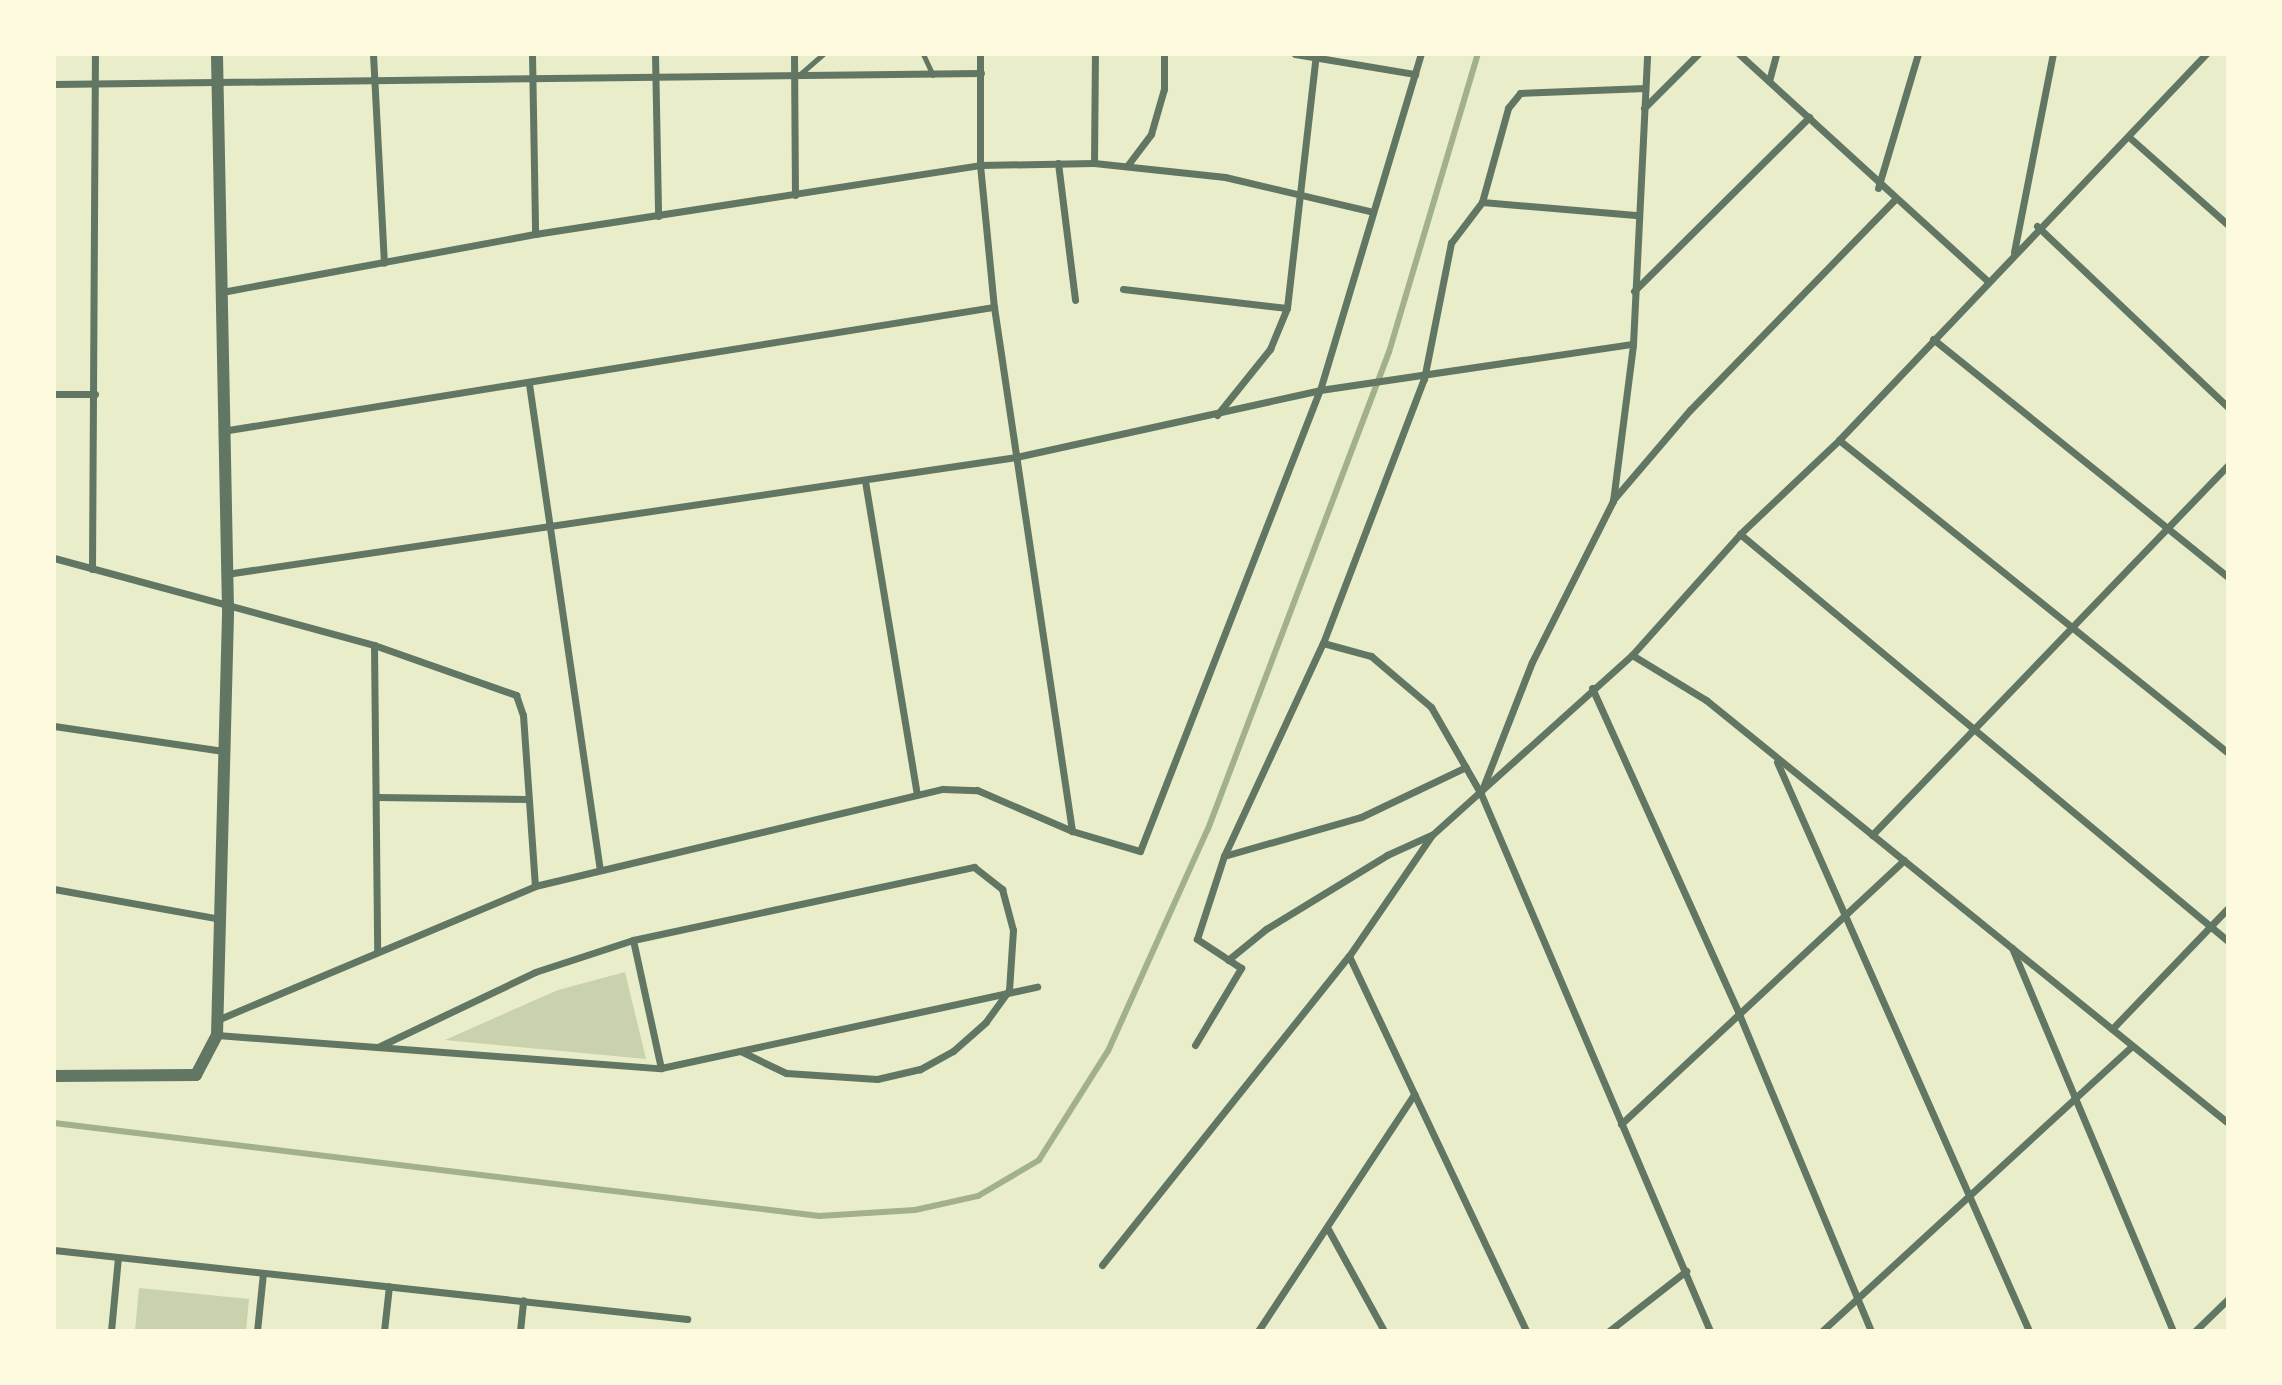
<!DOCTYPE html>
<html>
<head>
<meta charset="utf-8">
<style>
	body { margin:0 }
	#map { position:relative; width:2282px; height:1385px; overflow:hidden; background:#e9edc9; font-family:Figtree,sans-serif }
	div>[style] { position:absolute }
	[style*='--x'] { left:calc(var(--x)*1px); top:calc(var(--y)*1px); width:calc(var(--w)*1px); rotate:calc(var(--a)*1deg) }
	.green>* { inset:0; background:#cad2ad }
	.stream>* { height:6px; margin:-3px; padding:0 3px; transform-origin:3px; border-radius:3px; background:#a3b18a }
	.service>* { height:5px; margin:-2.5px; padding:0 2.5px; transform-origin:2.5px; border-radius:2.5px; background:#617663 }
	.minor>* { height:7px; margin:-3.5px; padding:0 3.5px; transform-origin:3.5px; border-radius:3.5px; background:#617663 }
	.tertiary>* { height:12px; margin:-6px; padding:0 6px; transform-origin:6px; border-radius:6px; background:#617663 }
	span { translate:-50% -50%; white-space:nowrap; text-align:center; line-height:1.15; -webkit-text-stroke:7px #fefae0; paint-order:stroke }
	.frame { position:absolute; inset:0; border:56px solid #fefae0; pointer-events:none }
</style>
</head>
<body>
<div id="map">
	<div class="green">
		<i style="clip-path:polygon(625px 972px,646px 1059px,445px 1040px,558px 990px)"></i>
		<i style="clip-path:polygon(139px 1288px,249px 1299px,246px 1331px,135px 1331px)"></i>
	</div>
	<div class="stream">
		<i style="--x:54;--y:1123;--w:771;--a:6.93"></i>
		<i style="--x:819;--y:1216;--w:96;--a:-3.6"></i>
		<i style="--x:915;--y:1210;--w:65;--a:-12.5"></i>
		<i style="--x:978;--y:1196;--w:71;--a:-30.5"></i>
		<i style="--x:1039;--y:1160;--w:129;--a:-57.7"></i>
		<i style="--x:1108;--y:1051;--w:243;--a:-65.8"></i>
		<i style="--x:1208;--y:829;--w:510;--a:-69.22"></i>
		<i style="--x:1389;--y:352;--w:311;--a:-73.4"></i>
	</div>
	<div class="service">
		<i style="--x:923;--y:54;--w:23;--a:65"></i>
		<i style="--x:799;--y:75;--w:32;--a:-41"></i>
	</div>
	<div class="minor">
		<i style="--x:373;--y:54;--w:209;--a:87"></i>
		<i style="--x:532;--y:54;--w:180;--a:89"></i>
		<i style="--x:655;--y:54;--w:162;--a:88.9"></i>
		<i style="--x:794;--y:54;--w:141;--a:89.6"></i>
		<i style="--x:980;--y:54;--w:111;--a:90"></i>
		<i style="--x:980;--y:165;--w:143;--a:84.4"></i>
		<i style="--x:994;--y:307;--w:530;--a:81.53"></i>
		<i style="--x:1295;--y:54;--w:122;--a:9.5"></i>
		<i style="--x:1739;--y:54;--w:337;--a:42.4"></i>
		<i style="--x:1769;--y:81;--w:28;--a:-75"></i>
		<i style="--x:54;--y:84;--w:927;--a:-0.68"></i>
		<i style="--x:1644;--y:108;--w:76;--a:-45"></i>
		<i style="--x:2129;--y:137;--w:132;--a:41.6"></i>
		<i style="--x:1058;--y:163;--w:138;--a:82.9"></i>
		<i style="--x:1094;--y:163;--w:109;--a:-89.5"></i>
		<i style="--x:1127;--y:166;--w:40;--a:-53"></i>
		<i style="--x:1151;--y:134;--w:47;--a:-73.9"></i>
		<i style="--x:1164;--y:89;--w:35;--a:-90"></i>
		<i style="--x:1878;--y:188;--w:140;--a:-73.4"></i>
		<i style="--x:1482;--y:202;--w:157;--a:4.8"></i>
		<i style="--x:2037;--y:226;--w:263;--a:43.5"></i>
		<i style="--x:2014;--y:252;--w:202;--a:-78.9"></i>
		<i style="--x:1123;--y:289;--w:165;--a:6.6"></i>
		<i style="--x:1634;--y:291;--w:247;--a:-44.8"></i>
		<i style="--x:222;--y:292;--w:318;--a:-10.5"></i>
		<i style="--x:535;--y:234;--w:450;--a:-8.8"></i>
		<i style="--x:980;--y:165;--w:114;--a:-1"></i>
		<i style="--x:1094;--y:163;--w:132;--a:6.1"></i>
		<i style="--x:1225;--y:177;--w:152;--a:13.3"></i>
		<i style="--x:1933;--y:339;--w:379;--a:38.9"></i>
		<i style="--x:529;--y:384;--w:490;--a:81.7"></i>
		<i style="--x:54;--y:394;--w:41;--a:0"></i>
		<i style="--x:1217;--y:415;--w:85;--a:-51.2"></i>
		<i style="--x:1270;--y:349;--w:44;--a:-67.5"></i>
		<i style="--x:1287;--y:308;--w:256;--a:-83.5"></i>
		<i style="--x:222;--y:431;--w:782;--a:-9.13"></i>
		<i style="--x:1839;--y:440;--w:499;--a:38.8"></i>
		<i style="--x:865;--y:481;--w:318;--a:80.6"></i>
		<i style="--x:1613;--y:500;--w:118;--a:-49.5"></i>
		<i style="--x:1690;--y:410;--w:293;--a:-45.8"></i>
		<i style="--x:1740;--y:534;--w:635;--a:39.83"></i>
		<i style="--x:54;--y:558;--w:332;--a:15.2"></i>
		<i style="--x:374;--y:645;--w:151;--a:19.4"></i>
		<i style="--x:516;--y:695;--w:21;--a:71"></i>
		<i style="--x:523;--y:715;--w:171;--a:86"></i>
		<i style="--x:92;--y:569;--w:515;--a:-89.67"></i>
		<i style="--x:226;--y:574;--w:799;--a:-8.42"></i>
		<i style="--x:1016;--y:457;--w:311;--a:-12.4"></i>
		<i style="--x:1320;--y:390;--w:316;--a:-8.4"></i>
		<i style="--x:1323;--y:643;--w:50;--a:15.2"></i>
		<i style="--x:1371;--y:656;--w:79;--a:40.4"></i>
		<i style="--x:1431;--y:707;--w:100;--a:60.1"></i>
		<i style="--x:1481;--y:794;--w:584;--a:66.9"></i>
		<i style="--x:374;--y:645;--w:305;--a:89.4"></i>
		<i style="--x:1632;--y:655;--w:87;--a:31.3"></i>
		<i style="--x:1706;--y:700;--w:672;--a:39.02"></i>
		<i style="--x:1592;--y:688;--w:358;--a:65.7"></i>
		<i style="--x:1739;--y:1014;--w:343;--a:67.4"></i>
		<i style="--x:54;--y:726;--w:171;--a:8.4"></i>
		<i style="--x:1777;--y:762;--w:622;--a:66.11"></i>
		<i style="--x:1482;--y:790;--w:137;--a:-68.7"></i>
		<i style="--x:1532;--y:662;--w:180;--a:-63.3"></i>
		<i style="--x:1613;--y:501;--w:158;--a:-82.7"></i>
		<i style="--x:1633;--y:344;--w:290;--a:-87.2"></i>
		<i style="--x:377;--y:797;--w:150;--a:0.8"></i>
		<i style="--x:1872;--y:835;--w:513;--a:-46.1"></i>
		<i style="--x:1224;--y:856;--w:142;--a:-15.9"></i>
		<i style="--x:1361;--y:817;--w:116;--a:-25.5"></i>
		<i style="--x:54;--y:889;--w:170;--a:10.2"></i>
		<i style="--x:633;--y:940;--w:131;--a:77.7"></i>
		<i style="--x:2012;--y:948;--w:415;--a:67.2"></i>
		<i style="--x:1349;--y:956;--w:415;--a:64.7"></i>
		<i style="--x:1228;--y:960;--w:49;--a:-39.2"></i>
		<i style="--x:1266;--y:929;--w:142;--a:-31.4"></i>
		<i style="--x:1387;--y:855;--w:48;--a:-24.4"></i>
		<i style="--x:217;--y:1020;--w:345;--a:-22.8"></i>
		<i style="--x:535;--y:886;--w:419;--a:-13.4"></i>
		<i style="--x:943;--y:789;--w:34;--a:2"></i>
		<i style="--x:977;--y:790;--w:103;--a:23.3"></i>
		<i style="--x:1072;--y:831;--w:71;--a:16.4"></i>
		<i style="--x:1140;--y:851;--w:495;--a:-68.7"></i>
		<i style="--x:1320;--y:390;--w:351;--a:-73.3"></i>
		<i style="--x:2112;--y:1029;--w:168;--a:-46.2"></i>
		<i style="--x:217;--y:1035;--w:445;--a:4.3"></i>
		<i style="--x:661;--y:1068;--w:385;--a:-12.2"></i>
		<i style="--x:1195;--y:1045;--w:90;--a:-59.1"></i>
		<i style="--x:1241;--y:968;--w:53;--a:-146.6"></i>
		<i style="--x:1197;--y:939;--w:87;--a:-72"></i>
		<i style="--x:1224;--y:856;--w:235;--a:-65.1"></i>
		<i style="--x:1323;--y:643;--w:283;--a:-69.1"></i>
		<i style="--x:1424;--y:379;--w:139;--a:-78.8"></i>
		<i style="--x:1451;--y:243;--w:51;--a:-52.9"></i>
		<i style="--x:1482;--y:202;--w:98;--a:-74.5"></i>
		<i style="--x:1508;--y:108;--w:19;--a:-51"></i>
		<i style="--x:1520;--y:93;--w:125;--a:-2.3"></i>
		<i style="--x:378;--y:1047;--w:174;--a:-25.5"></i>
		<i style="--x:535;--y:972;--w:103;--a:-18.1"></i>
		<i style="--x:633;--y:940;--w:349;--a:-12.1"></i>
		<i style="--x:974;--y:867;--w:36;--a:38"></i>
		<i style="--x:1002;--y:889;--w:42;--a:75"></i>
		<i style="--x:1013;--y:930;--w:60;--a:93.8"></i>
		<i style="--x:1009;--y:990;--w:39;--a:126"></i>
		<i style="--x:986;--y:1022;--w:44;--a:138.7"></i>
		<i style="--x:953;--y:1051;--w:38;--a:151"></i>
		<i style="--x:920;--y:1069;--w:44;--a:166.9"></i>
		<i style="--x:877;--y:1079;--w:91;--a:-176.2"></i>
		<i style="--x:786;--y:1073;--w:51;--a:-154.4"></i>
		<i style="--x:1621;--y:1124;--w:387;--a:-43"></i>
		<i style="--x:1328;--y:1229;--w:116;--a:61.2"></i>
		<i style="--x:54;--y:1250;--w:637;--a:6.22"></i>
		<i style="--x:1102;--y:1265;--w:396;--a:-51.4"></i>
		<i style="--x:1349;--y:956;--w:147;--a:-55.6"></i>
		<i style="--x:1432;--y:835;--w:269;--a:-42"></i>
		<i style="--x:1632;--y:655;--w:162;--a:-48.2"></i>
		<i style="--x:1740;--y:534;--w:137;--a:-43.5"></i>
		<i style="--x:1839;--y:440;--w:533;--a:-46.45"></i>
		<i style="--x:111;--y:1331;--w:74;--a:-84.6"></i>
		<i style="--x:257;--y:1331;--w:58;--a:-84.1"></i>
		<i style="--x:384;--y:1331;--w:45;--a:-83.7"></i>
		<i style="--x:520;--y:1331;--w:31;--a:-84"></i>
		<i style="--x:1258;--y:1331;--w:284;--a:-56.6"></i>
		<i style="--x:1609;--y:1331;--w:98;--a:-37.9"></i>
		<i style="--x:1822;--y:1331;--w:420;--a:-42.6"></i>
		<i style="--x:2195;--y:1331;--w:46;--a:-44.1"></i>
	</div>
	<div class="tertiary">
		<i style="--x:54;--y:1076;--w:142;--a:-0.4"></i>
		<i style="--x:196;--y:1075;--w:45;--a:-62.3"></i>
		<i style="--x:217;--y:1035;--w:426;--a:-88.5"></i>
		<i style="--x:228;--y:609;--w:555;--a:-91.14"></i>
	</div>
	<div class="frame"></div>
</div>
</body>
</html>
